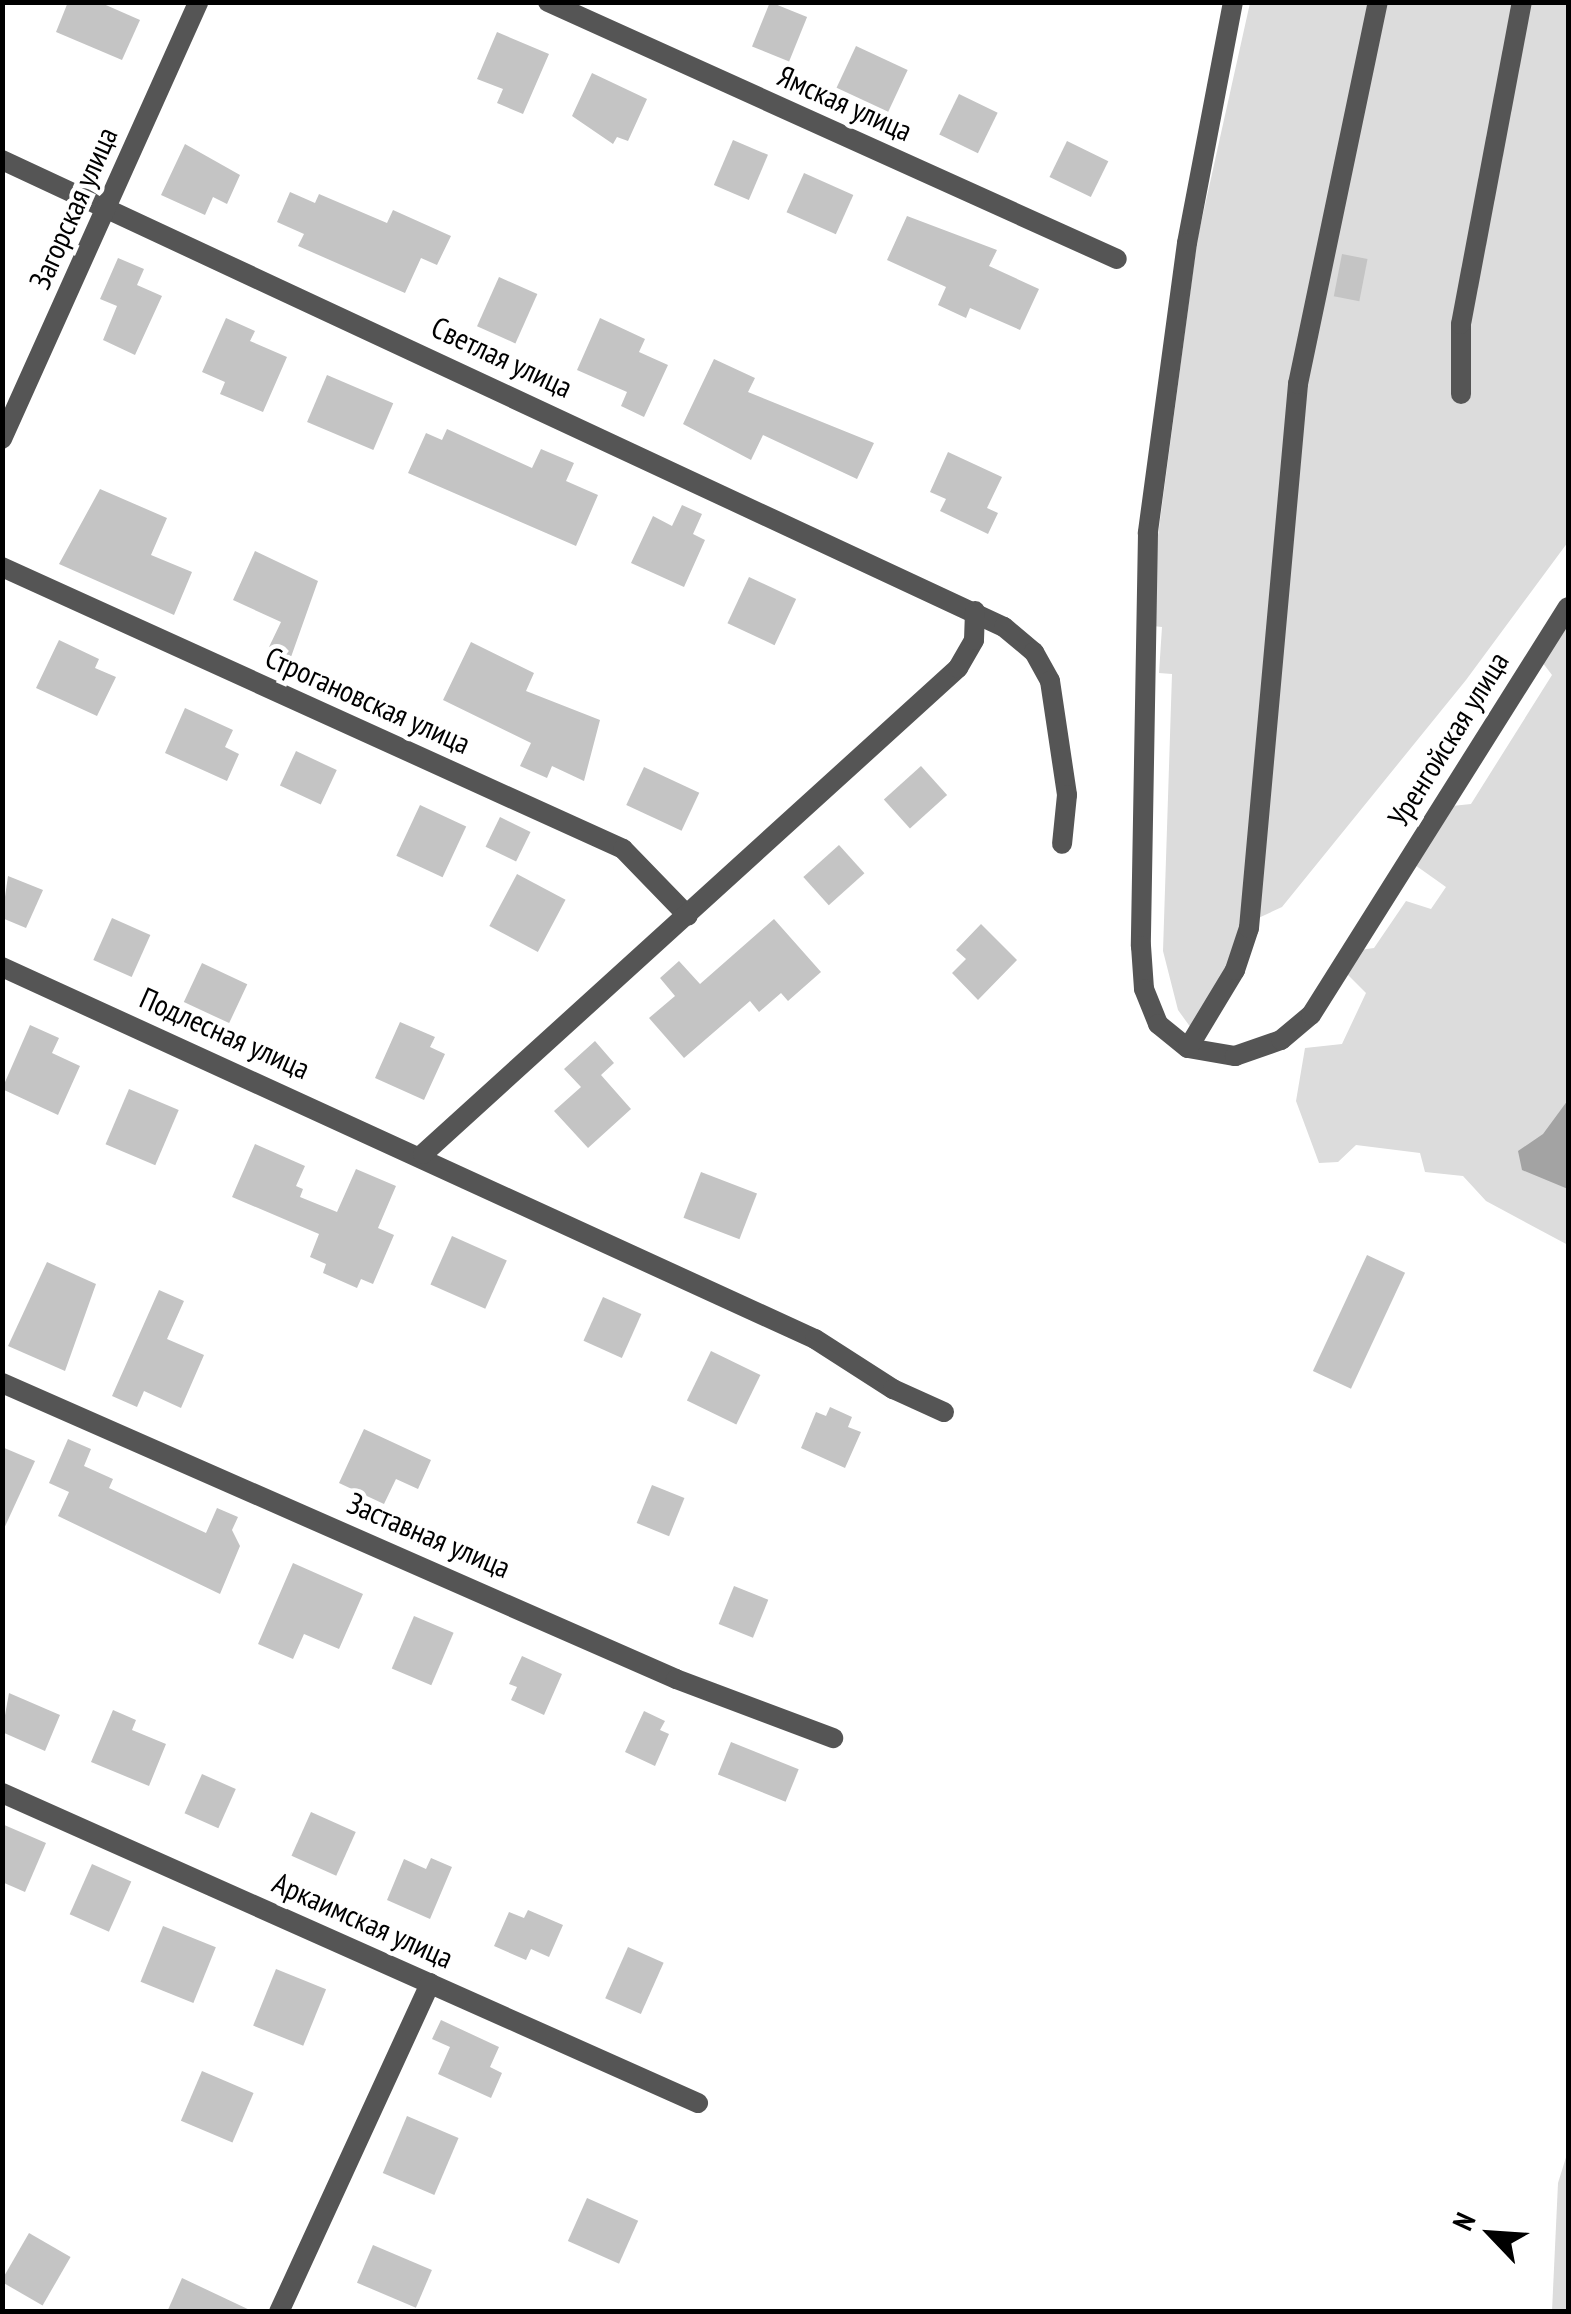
<!DOCTYPE html>
<html>
<head>
<meta charset="utf-8">
<style>
	body { margin:0 }
	#map { position:relative; width:1571px; height:2314px; overflow:hidden; background:#fff; font-family:"PT Sans Narrow",sans-serif }
	div>[style] { position:absolute }
	[style*='--x'] { left:calc(var(--x)*1px); top:calc(var(--y)*1px); width:calc(var(--w)*1px); rotate:calc(var(--a)*1deg) }
	.green>* { inset:0; background:#dcdcdc }
	.water>* { inset:0; background:#a3a3a3 }
	.building>* { inset:0; background:#c4c4c4; transform-origin:0 0 }
	.minor>* { height:20px; margin:-10px; padding:0 10px; transform-origin:10px; border-radius:10px; background:#555 }
	span { translate:-50% -50%; white-space:nowrap; text-align:center; line-height:1.15; -webkit-text-stroke:9px #fff; paint-order:stroke }
	.street-label { font-size:30px; color:#000 }
	.frame { position:absolute; inset:0; border:5px solid #000; pointer-events:none }
	.north { position:absolute; left:1441px; top:2184px; width:100px; height:100px; -webkit-text-stroke:8px #fff; paint-order:stroke; rotate:295deg; font-size:28px; font-weight:700; line-height:40px; text-align:center; color:#000 }
	.north::after { content:''; display:block; margin:auto; width:35px; height:45px; background:#000; clip-path:polygon(50% 0,100% 100%,50% 72%,0 100%) }
</style>
</head>
<body>
<div id="map">
	<div class="green">
		<i style="clip-path:polygon(1250px 3px,1568px 3px,1568px 542px,1466px 680px,1282px 907px,1241px 926px,1227px 967px,1191px 1028px,1178px 1010px,1163px 951px,1172px 674px,1159px 673px,1162px 627px,1153px 626px,1157px 543px,1197px 241px)"></i>
		<i style="clip-path:polygon(1568px 613px,1568px 1245px,1486px 1201px,1463px 1176px,1425px 1172px,1420px 1153px,1356px 1145px,1338px 1162px,1319px 1163px,1296px 1101px,1305px 1048px,1342px 1044px,1366px 993px,1345px 972px,1360px 950px,1374px 948px,1406px 901px,1431px 909px,1446px 887px,1415px 865px,1452px 806px,1471px 804px,1552px 675px,1539px 658px)"></i>
		<i style="clip-path:polygon(1568px 2151px,1568px 2311px,1552px 2311px,1558px 2183px)"></i>
	</div>
	<div class="water">
		<i style="clip-path:polygon(1568px 1100px,1568px 1189px,1522px 1170px,1518px 1151px,1543px 1134px)"></i>
	</div>
	<div class="building">
		<i style="clip-path:polygon(68px 2px,99px 2px,140px 20px,122px 60px,56px 32px)"></i>
		<i style="left:770px;top:2px;width:40px;height:48px;rotate:22deg"></i>
		<i style="clip-path:polygon(497px 32px,549px 54px,523px 114px,497px 103px,503px 89px,477px 79px)"></i>
		<i style="left:856px;top:46px;width:57px;height:46px;rotate:25deg"></i>
		<i style="clip-path:polygon(592px 73px,647px 99px,628px 141px,617px 137px,613px 144px,572px 116px)"></i>
		<i style="left:959px;top:94px;width:43px;height:45px;rotate:26deg"></i>
		<i style="left:733px;top:140px;width:38px;height:49px;rotate:23deg"></i>
		<i style="left:1067px;top:141px;width:46px;height:40px;rotate:26deg"></i>
		<i style="clip-path:polygon(185px 144px,240px 175px,227px 204px,213px 197px,205px 215px,161px 195px)"></i>
		<i style="left:804px;top:173px;width:54px;height:43px;rotate:24deg"></i>
		<i style="clip-path:polygon(290px 192px,315px 203px,319px 194px,387px 223px,393px 210px,451px 236px,437px 265px,421px 258px,405px 293px,298px 246px,304px 234px,277px 222px)"></i>
		<i style="clip-path:polygon(907px 216px,997px 250px,989px 266px,1039px 289px,1020px 330px,970px 308px,966px 318px,938px 305px,946px 287px,887px 260px)"></i>
		<i style="left:1342px;top:254px;width:26px;height:43px;rotate:11deg"></i>
		<i style="clip-path:polygon(118px 258px,144px 269px,137px 285px,162px 296px,135px 355px,103px 340px,117px 306px,100px 299px)"></i>
		<i style="left:499px;top:277px;width:42px;height:54px;rotate:24deg"></i>
		<i style="clip-path:polygon(226px 318px,255px 331px,250px 341px,287px 357px,263px 412px,220px 394px,225px 382px,202px 372px)"></i>
		<i style="clip-path:polygon(600px 318px,645px 339px,639px 352px,668px 365px,644px 417px,621px 406px,627px 392px,577px 370px)"></i>
		<i style="clip-path:polygon(714px 359px,755px 378px,748px 392px,874px 443px,857px 479px,763px 435px,751px 460px,683px 424px)"></i>
		<i style="left:327px;top:375px;width:72px;height:51px;rotate:23deg"></i>
		<i style="clip-path:polygon(447px 429px,532px 468px,541px 449px,574px 463px,566px 481px,598px 495px,576px 546px,408px 473px,426px 433px,442px 440px)"></i>
		<i style="clip-path:polygon(948px 452px,1002px 477px,987px 508px,998px 513px,988px 534px,940px 511px,946px 499px,930px 492px)"></i>
		<i style="clip-path:polygon(100px 489px,167px 518px,151px 555px,192px 572px,174px 615px,59px 564px)"></i>
		<i style="clip-path:polygon(682px 505px,702px 514px,693px 534px,705px 540px,684px 587px,631px 563px,653px 516px,672px 526px)"></i>
		<i style="clip-path:polygon(255px 551px,318px 581px,291px 657px,269px 647px,281px 622px,233px 600px)"></i>
		<i style="left:749px;top:577px;width:52px;height:51px;rotate:25deg"></i>
		<i style="clip-path:polygon(59px 640px,99px 659px,95px 668px,116px 677px,97px 716px,36px 688px)"></i>
		<i style="clip-path:polygon(471px 642px,534px 673px,526px 691px,600px 720px,584px 781px,552px 766px,547px 778px,520px 766px,531px 743px,443px 700px)"></i>
		<i style="clip-path:polygon(185px 708px,233px 730px,225px 747px,239px 754px,227px 781px,165px 753px)"></i>
		<i style="left:296px;top:751px;width:45px;height:38px;rotate:25deg"></i>
		<i style="left:921px;top:766px;width:39px;height:50px;rotate:48deg"></i>
		<i style="left:644px;top:767px;width:61px;height:42px;rotate:25deg"></i>
		<i style="left:420px;top:805px;width:51px;height:56px;rotate:25deg"></i>
		<i style="left:500px;top:817px;width:34px;height:33px;rotate:26deg"></i>
		<i style="left:839px;top:845px;width:38px;height:48px;rotate:48deg"></i>
		<i style="left:517px;top:874px;width:55px;height:59px;rotate:28deg"></i>
		<i style="clip-path:polygon(8px 876px,43px 890px,26px 928px,2px 918px)"></i>
		<i style="left:112px;top:918px;width:42px;height:46px;rotate:24deg"></i>
		<i style="clip-path:polygon(774px 919px,821px 972px,788px 1001px,781px 993px,759px 1012px,750px 1001px,684px 1058px,649px 1018px,675px 996px,660px 978px,679px 961px,700px 984px)"></i>
		<i style="clip-path:polygon(981px 924px,1017px 960px,978px 1000px,952px 973px,966px 959px,956px 950px)"></i>
		<i style="left:202px;top:963px;width:50px;height:43px;rotate:25deg"></i>
		<i style="clip-path:polygon(400px 1022px,435px 1037px,430px 1047px,445px 1054px,424px 1100px,375px 1078px)"></i>
		<i style="clip-path:polygon(30px 1025px,59px 1038px,52px 1053px,80px 1066px,58px 1115px,2px 1089px)"></i>
		<i style="clip-path:polygon(595px 1041px,614px 1063px,601px 1075px,631px 1109px,588px 1148px,554px 1111px,581px 1087px,564px 1069px)"></i>
		<i style="left:129px;top:1089px;width:54px;height:60px;rotate:23deg"></i>
		<i style="clip-path:polygon(255px 1144px,305px 1166px,296px 1186px,303px 1189px,300px 1197px,337px 1212px,356px 1169px,396px 1186px,378px 1228px,394px 1235px,373px 1284px,361px 1279px,357px 1288px,323px 1273px,326px 1264px,310px 1257px,319px 1234px,232px 1197px)"></i>
		<i style="left:701px;top:1172px;width:60px;height:49px;rotate:21deg"></i>
		<i style="left:452px;top:1236px;width:60px;height:53px;rotate:24deg"></i>
		<i style="left:1367px;top:1255px;width:42px;height:128px;rotate:25deg"></i>
		<i style="clip-path:polygon(47px 1262px,96px 1284px,65px 1371px,8px 1346px)"></i>
		<i style="clip-path:polygon(159px 1290px,184px 1301px,167px 1339px,204px 1355px,181px 1408px,144px 1391px,137px 1407px,112px 1396px)"></i>
		<i style="left:603px;top:1297px;width:42px;height:48px;rotate:24deg"></i>
		<i style="left:711px;top:1351px;width:55px;height:55px;rotate:26deg"></i>
		<i style="clip-path:polygon(830px 1407px,852px 1417px,848px 1427px,861px 1432px,845px 1468px,801px 1448px,816px 1412px,826px 1416px)"></i>
		<i style="clip-path:polygon(364px 1429px,431px 1460px,418px 1489px,396px 1479px,384px 1504px,339px 1483px)"></i>
		<i style="clip-path:polygon(68px 1439px,91px 1449px,84px 1466px,113px 1479px,109px 1488px,206px 1533px,217px 1508px,238px 1517px,232px 1530px,240px 1546px,220px 1594px,58px 1516px,69px 1492px,49px 1483px)"></i>
		<i style="clip-path:polygon(2px 1447px,35px 1461px,2px 1533px)"></i>
		<i style="left:652px;top:1485px;width:35px;height:41px;rotate:22deg"></i>
		<i style="clip-path:polygon(293px 1563px,363px 1594px,339px 1649px,304px 1634px,293px 1659px,258px 1644px)"></i>
		<i style="left:734px;top:1586px;width:37px;height:41px;rotate:22deg"></i>
		<i style="left:414px;top:1616px;width:43px;height:57px;rotate:23deg"></i>
		<i style="clip-path:polygon(522px 1656px,562px 1674px,544px 1715px,511px 1700px,517px 1687px,509px 1684px)"></i>
		<i style="clip-path:polygon(9px 1693px,60px 1715px,45px 1751px,2px 1732px)"></i>
		<i style="clip-path:polygon(113px 1710px,136px 1720px,132px 1730px,166px 1744px,149px 1786px,91px 1762px)"></i>
		<i style="clip-path:polygon(644px 1711px,665px 1721px,660px 1730px,669px 1734px,655px 1766px,625px 1752px)"></i>
		<i style="left:731px;top:1742px;width:73px;height:35px;rotate:22deg"></i>
		<i style="left:202px;top:1774px;width:37px;height:43px;rotate:24deg"></i>
		<i style="left:311px;top:1812px;width:49px;height:48px;rotate:24deg"></i>
		<i style="clip-path:polygon(2px 1824px,46px 1843px,25px 1892px,2px 1882px)"></i>
		<i style="clip-path:polygon(431px 1858px,452px 1867px,430px 1919px,387px 1900px,404px 1859px,426px 1869px)"></i>
		<i style="left:92px;top:1864px;width:43px;height:55px;rotate:24deg"></i>
		<i style="clip-path:polygon(528px 1910px,563px 1925px,549px 1957px,531px 1949px,526px 1960px,494px 1946px,509px 1912px,524px 1918px)"></i>
		<i style="left:163px;top:1926px;width:57px;height:60px;rotate:22deg"></i>
		<i style="left:628px;top:1947px;width:39px;height:56px;rotate:24deg"></i>
		<i style="left:276px;top:1969px;width:54px;height:61px;rotate:22deg"></i>
		<i style="clip-path:polygon(441px 2020px,499px 2047px,490px 2067px,502px 2073px,491px 2098px,438px 2074px,450px 2047px,432px 2039px)"></i>
		<i style="left:202px;top:2071px;width:56px;height:54px;rotate:23deg"></i>
		<i style="left:407px;top:2116px;width:56px;height:62px;rotate:23deg"></i>
		<i style="left:587px;top:2198px;width:56px;height:47px;rotate:24deg"></i>
		<i style="left:29px;top:2233px;width:48px;height:56px;rotate:30deg"></i>
		<i style="left:373px;top:2245px;width:64px;height:41px;rotate:23deg"></i>
		<i style="clip-path:polygon(182px 2278px,254px 2312px,167px 2312px)"></i>
	</div>
	<div class="minor">
		<i style="--x:548;--y:2;--w:624;--a:24.31"></i>
		<i style="--x:1233;--y:2;--w:245;--a:100.8"></i>
		<i style="--x:1187;--y:243;--w:293;--a:97.7"></i>
		<i style="--x:1148;--y:533;--w:413;--a:91"></i>
		<i style="--x:1141;--y:946;--w:43;--a:86"></i>
		<i style="--x:1144;--y:989;--w:38;--a:68"></i>
		<i style="--x:1158;--y:1024;--w:38;--a:39"></i>
		<i style="--x:1188;--y:1048;--w:48;--a:9.7"></i>
		<i style="--x:1235;--y:1056;--w:49;--a:-19.2"></i>
		<i style="--x:1281;--y:1040;--w:39;--a:-40"></i>
		<i style="--x:1311;--y:1015;--w:482;--a:-57.8"></i>
		<i style="--x:2;--y:160;--w:1105;--a:24.99"></i>
		<i style="--x:1004;--y:627;--w:39;--a:40"></i>
		<i style="--x:1034;--y:652;--w:33;--a:61"></i>
		<i style="--x:1050;--y:681;--w:115;--a:81.5"></i>
		<i style="--x:1067;--y:795;--w:49;--a:95.8"></i>
		<i style="--x:1461;--y:394;--w:70;--a:-90"></i>
		<i style="--x:1461;--y:324;--w:328;--a:-79.3"></i>
		<i style="--x:2;--y:439;--w:479;--a:-65.8"></i>
		<i style="--x:2;--y:567;--w:682;--a:24.42"></i>
		<i style="--x:623;--y:849;--w:93;--a:45.9"></i>
		<i style="--x:2;--y:967;--w:894;--a:24.59"></i>
		<i style="--x:815;--y:1339;--w:93;--a:32.7"></i>
		<i style="--x:893;--y:1389;--w:56;--a:24.3"></i>
		<i style="--x:1188;--y:1048;--w:91;--a:-58.9"></i>
		<i style="--x:1235;--y:970;--w:44;--a:-71.6"></i>
		<i style="--x:1249;--y:928;--w:546;--a:-84.85"></i>
		<i style="--x:1298;--y:384;--w:390;--a:-78.2"></i>
		<i style="--x:423;--y:1154;--w:723;--a:-42.25"></i>
		<i style="--x:958;--y:668;--w:32;--a:-60"></i>
		<i style="--x:974;--y:640;--w:29;--a:-88"></i>
		<i style="--x:2;--y:1383;--w:736;--a:23.71"></i>
		<i style="--x:676;--y:1679;--w:168;--a:20.6"></i>
		<i style="--x:2;--y:1793;--w:762;--a:24.01"></i>
		<i style="--x:279;--y:2312;--w:362;--a:-65.3"></i>
	</div>
	<div class="street-label">
		<span style="left:845px;top:103px;rotate:24deg">Ямская улица</span>
		<span style="left:73px;top:208px;rotate:-66deg">Загорская улица</span>
		<span style="left:502px;top:357px;rotate:25deg">Светлая улица</span>
		<span style="left:368px;top:700px;rotate:24deg">Строгановская улица</span>
		<span style="left:1448px;top:739px;rotate:-58deg">Уренгойская улица</span>
		<span style="left:225px;top:1033px;rotate:24deg">Подлесная улица</span>
		<span style="left:429px;top:1535px;rotate:23deg">Заставная улица</span>
		<span style="left:363px;top:1920px;rotate:24deg">Аркаимская улица</span>
	</div>
	<div class="frame"></div>
	<div class="north">N</div>
</div>
</body>
</html>
